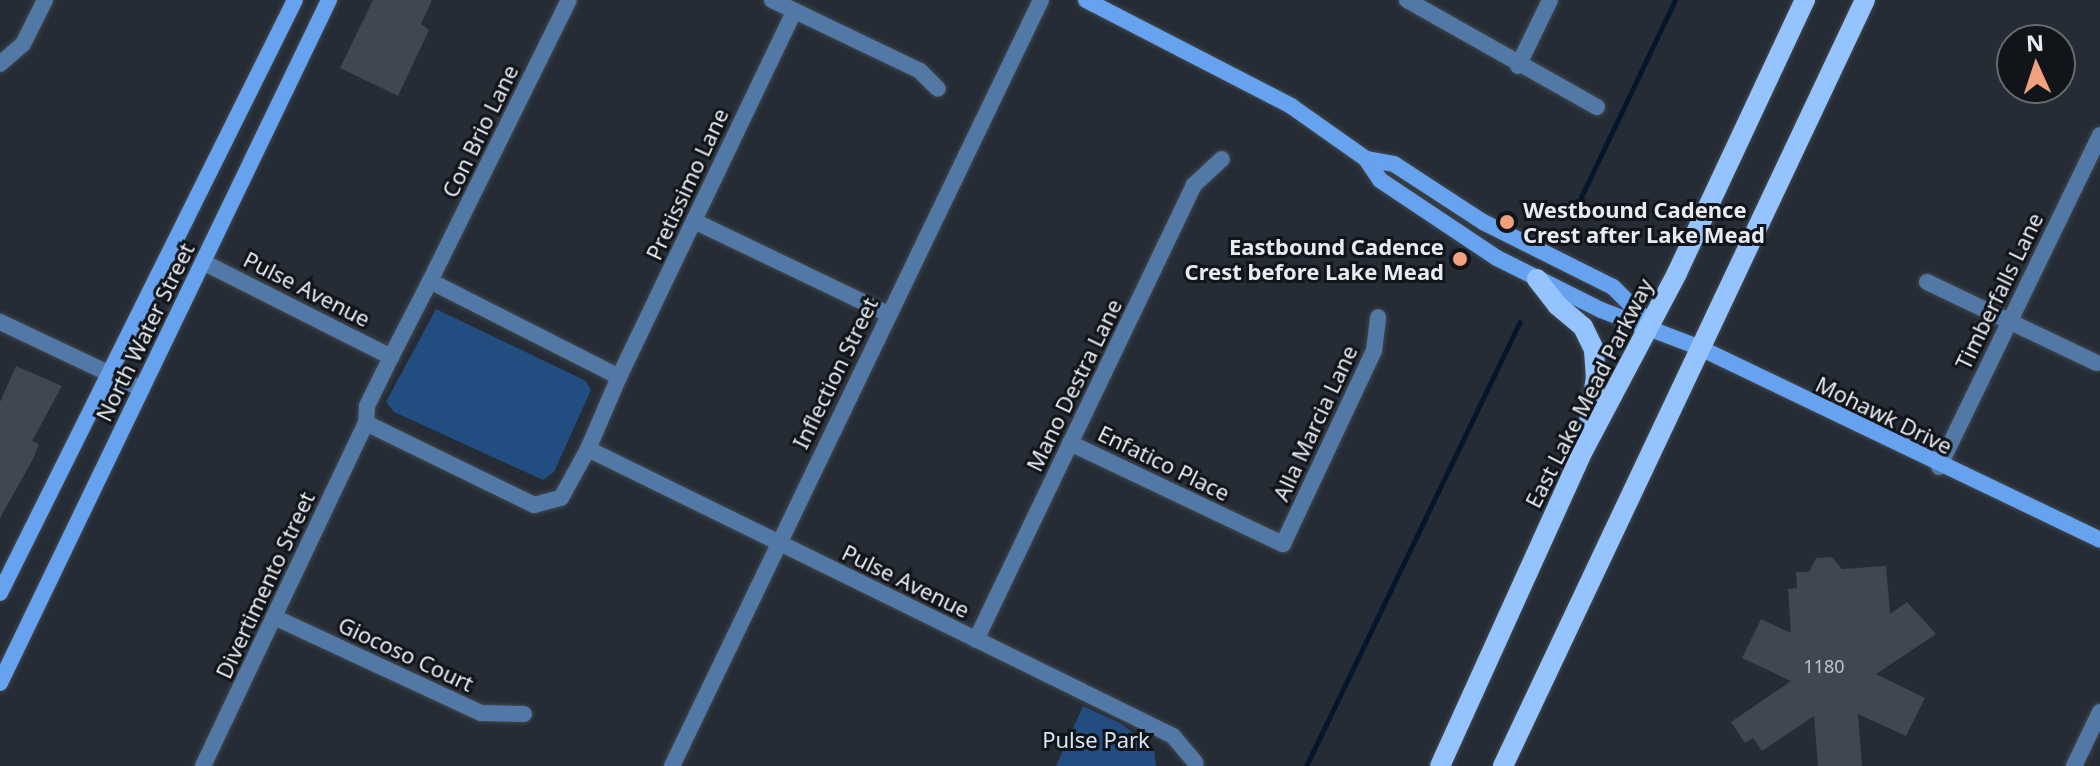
<!DOCTYPE html>
<html>
<head>
<meta charset="utf-8">
<style>
	body { margin:0 }
	#map { position:relative; width:2100px; height:766px; overflow:hidden; background:#252c35; font-family:"Noto Sans",sans-serif }
	div>[style] { position:absolute }
	[style*='--x'] { left:calc(var(--x)*1px); top:calc(var(--y)*1px); width:calc(var(--w)*1px); rotate:calc(var(--a)*1deg) }
	.green>* { inset:0; background:#224d80 }
	.stream>* { height:5px; margin:-2.5px; padding:0 2.5px; transform-origin:2.5px; border-radius:2.5px; background:#04162c }
	.building>* { inset:0; background:#3f4751 }
	.roads { filter:drop-shadow(0 0 2px #40474f) drop-shadow(0 0 2px #40474f) }
	.street>* { height:16px; margin:-8px; padding:0 8px; transform-origin:8px; border-radius:8px; background:#5278a6 }
	.secondary>* { height:16px; margin:-8px; padding:0 8px; transform-origin:8px; border-radius:8px; background:#66a2ed }
	.primary>* { height:20px; margin:-10px; padding:0 10px; transform-origin:10px; border-radius:10px; background:#95c3fd }
	.dots>* { width:22px; height:22px; translate:-50% -50%; box-sizing:border-box; border:4px solid #111418; border-radius:50% }
	span { translate:-50% -50%; white-space:nowrap; text-align:center; line-height:1.15; -webkit-text-stroke:6px #111418; paint-order:stroke }
	.number-label { font-size:18px; color:#bdc3ca }
	.number-label span { -webkit-text-stroke-width:0 }
	.street-label { font-size:22px; color:#e7ecf2 }
	.poi-label { font-size:22px; color:#e7ecf2; font-weight:700 }
	.left { translate:0 -50%; text-align:left }
	.right { translate:-100% -50%; text-align:right }
	.park-label { font-size:22px; color:#d5e5f8 }
	.north { position:absolute; left:1996px; top:24px; width:80px; height:80px; box-sizing:border-box; background:#111418; border:2px solid #676a6f; border-radius:50%; rotate:357deg; font-size:22px; font-weight:700; line-height:32px; text-align:center; color:#e7ecf2 }
	.north::after { content:''; display:block; margin:auto; width:28px; height:36px; background:#f1a17d; clip-path:polygon(50% 0,100% 100%,50% 72%,0 100%) }
</style>
</head>
<body>
<div id="map">
	<div class="green">
		<i style="clip-path:polygon(436px 309px,586px 381px,591px 390px,554px 472px,543px 480px,394px 412px,386px 402px)"></i>
		<i style="clip-path:polygon(1083px 706px,1120px 723px,1154px 748px,1156px 766px,1056px 766px)"></i>
	</div>
	<div class="stream">
		<i style="--x:1572;--y:216;--w:239;--a:-64.5"></i>
		<i style="--x:1306;--y:766;--w:493;--a:-64.3"></i>
	</div>
	<div class="building">
		<i style="clip-path:polygon(373px 0,432px 0,421px 24px,429px 30px,398px 96px,340px 68px)"></i>
		<i style="clip-path:polygon(16px 366px,62px 386px,32px 441px,39px 444px,33px 459px,0 518px,0 402px)"></i>
		<i style="clip-path:polygon(1832px 557px,1842px 569px,1886px 566px,1890px 614px,1907px 602px,1936px 634px,1876px 674px,1925px 698px,1906px 736px,1858px 714px,1862px 766px,1818px 766px,1814px 716px,1762px 751px,1753px 738px,1745px 743px,1731px 722px,1791px 681px,1742px 658px,1761px 619px,1791px 633px,1788px 589px,1797px 588px,1796px 572px,1809px 572px,1816px 558px)"></i>
	</div>
	<div class="roads">
		<div class="street">
			<i style="--x:772;--y:0;--w:164;--a:25.6"></i>
			<i style="--x:920;--y:71;--w:25;--a:45"></i>
			<i style="--x:1407;--y:0;--w:218;--a:29.4"></i>
			<i style="--x:0;--y:64;--w:30;--a:-41"></i>
			<i style="--x:23;--y:44;--w:49;--a:-63.4"></i>
			<i style="--x:1518;--y:66;--w:73;--a:-64.1"></i>
			<i style="--x:694;--y:221;--w:215;--a:25.6"></i>
			<i style="--x:203;--y:262;--w:211;--a:26.8"></i>
			<i style="--x:391;--y:357;--w:55;--a:116.1"></i>
			<i style="--x:367;--y:406;--w:17;--a:93"></i>
			<i style="--x:366;--y:423;--w:187;--a:26"></i>
			<i style="--x:534;--y:505;--w:28;--a:-15"></i>
			<i style="--x:561;--y:498;--w:56;--a:-61.1"></i>
			<i style="--x:588;--y:449;--w:652;--a:26.13"></i>
			<i style="--x:1173;--y:736;--w:35;--a:50"></i>
			<i style="--x:430;--y:281;--w:313;--a:-63.7"></i>
			<i style="--x:1927;--y:282;--w:188;--a:25.5"></i>
			<i style="--x:0;--y:322;--w:157;--a:25.3"></i>
			<i style="--x:391;--y:357;--w:85;--a:-62.8"></i>
			<i style="--x:430;--y:281;--w:212;--a:26.9"></i>
			<i style="--x:619;--y:377;--w:78;--a:113.3"></i>
			<i style="--x:619;--y:377;--w:406;--a:-64.4"></i>
			<i style="--x:1070;--y:443;--w:236;--a:25.4"></i>
			<i style="--x:1283;--y:544;--w:213;--a:-64.8"></i>
			<i style="--x:1374;--y:351;--w:34;--a:-83"></i>
			<i style="--x:1939;--y:467;--w:369;--a:-64.1"></i>
			<i style="--x:274;--y:617;--w:228;--a:24.9"></i>
			<i style="--x:481;--y:713;--w:43;--a:1.3"></i>
			<i style="--x:976;--y:640;--w:505;--a:-64.4"></i>
			<i style="--x:1194;--y:185;--w:38;--a:-43"></i>
			<i style="--x:203;--y:766;--w:380;--a:-64.6"></i>
			<i style="--x:672;--y:766;--w:850;--a:-64.28"></i>
			<i style="--x:2074;--y:766;--w:60;--a:-64.3"></i>
		</div>
		<div class="secondary">
			<i style="--x:1086;--y:0;--w:231;--a:27.3"></i>
			<i style="--x:1291;--y:106;--w:92;--a:35.2"></i>
			<i style="--x:1366;--y:159;--w:25;--a:56"></i>
			<i style="--x:1380;--y:180;--w:141;--a:33.7"></i>
			<i style="--x:1497;--y:258;--w:116;--a:26.6"></i>
			<i style="--x:1601;--y:310;--w:104;--a:20.9"></i>
			<i style="--x:1698;--y:347;--w:446;--a:25.6"></i>
			<i style="--x:1366;--y:159;--w:28;--a:10"></i>
			<i style="--x:1394;--y:164;--w:106;--a:33.1"></i>
			<i style="--x:1483;--y:222;--w:145;--a:26.6"></i>
			<i style="--x:1613;--y:287;--w:51;--a:45"></i>
			<i style="--x:0;--y:593;--w:662;--a:-63.55"></i>
			<i style="--x:0;--y:683;--w:758;--a:-64.28"></i>
		</div>
		<div class="primary">
			<i style="--x:1537;--y:279;--w:33;--a:52"></i>
			<i style="--x:1557;--y:305;--w:34;--a:40"></i>
			<i style="--x:1583;--y:327;--w:25;--a:64"></i>
			<i style="--x:1594;--y:350;--w:27;--a:86"></i>
			<i style="--x:1596;--y:377;--w:52;--a:98.9"></i>
			<i style="--x:1440;--y:766;--w:348;--a:-65.6"></i>
			<i style="--x:1584;--y:449;--w:199;--a:-62.1"></i>
			<i style="--x:1677;--y:273;--w:302;--a:-64.9"></i>
			<i style="--x:1503;--y:766;--w:847;--a:-64.71"></i>
		</div>
	</div>
	<div class="dots">
		<i style="left:1507px;top:222px;background:#f1a17d"></i>
		<i style="left:1460px;top:259px;background:#f1a17d"></i>
	</div>
	<div class="number-label">
		<span style="left:1824px;top:666px">1180</span>
	</div>
	<div class="street-label">
		<span style="left:480px;top:131px;rotate:-64deg">Con Brio Lane</span>
		<span style="left:687px;top:184px;rotate:-65deg">Pretissimo Lane</span>
		<span style="left:307px;top:289px;rotate:27deg">Pulse Avenue</span>
		<span style="left:1999px;top:291px;rotate:-64deg">Timberfalls Lane</span>
		<span style="left:145px;top:332px;rotate:-64deg">North Water Street</span>
		<span style="left:835px;top:373px;rotate:-64deg">Inflection Street</span>
		<span style="left:1074px;top:385px;rotate:-64deg">Mano Destra Lane</span>
		<span style="left:1589px;top:393px;rotate:-63deg">East Lake Mead Parkway</span>
		<span style="left:1884px;top:415px;rotate:26deg">Mohawk Drive</span>
		<span style="left:1315px;top:423px;rotate:-65deg">Alla Marcia Lane</span>
		<span style="left:1164px;top:463px;rotate:26deg">Enfatico Place</span>
		<span style="left:906px;top:581px;rotate:26deg">Pulse Avenue</span>
		<span style="left:265px;top:585px;rotate:-65deg">Divertimento Street</span>
		<span style="left:406px;top:654px;rotate:25deg">Giocoso Court</span>
	</div>
	<div class="poi-label">
		<span class="left" style="left:1523px;top:222px">Westbound Cadence<br>Crest after Lake Mead</span>
		<span class="right" style="left:1444px;top:259px">Eastbound Cadence<br>Crest before Lake Mead</span>
	</div>
	<div class="park-label">
		<span style="left:1096px;top:740px">Pulse Park</span>
	</div>
	<div class="north">N</div>
</div>
</body>
</html>
